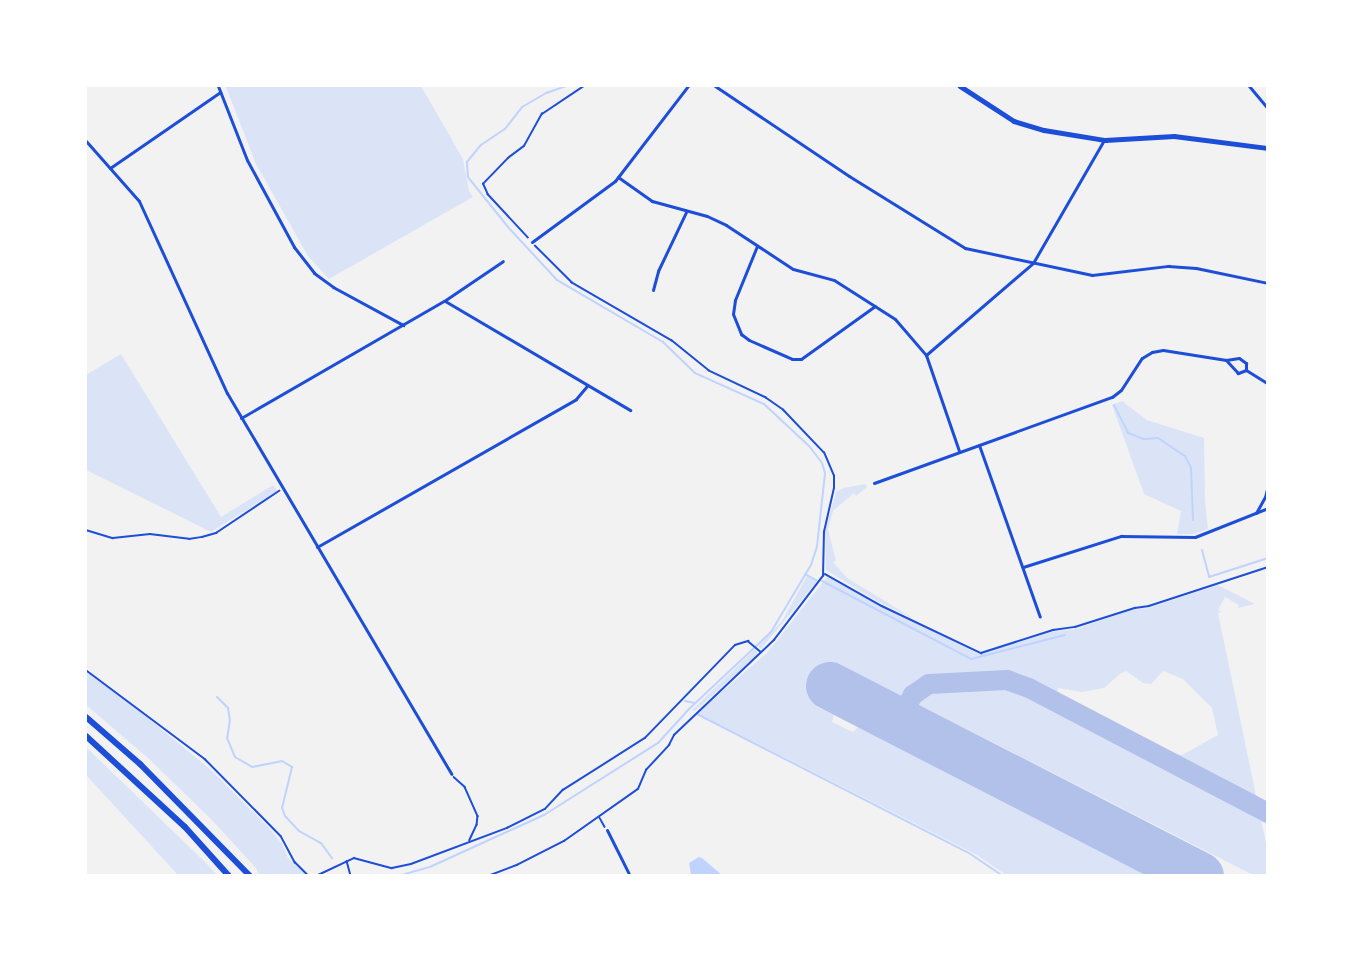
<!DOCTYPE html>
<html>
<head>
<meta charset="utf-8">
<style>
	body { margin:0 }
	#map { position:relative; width:1353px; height:961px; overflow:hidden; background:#f2f2f2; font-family:Signika,sans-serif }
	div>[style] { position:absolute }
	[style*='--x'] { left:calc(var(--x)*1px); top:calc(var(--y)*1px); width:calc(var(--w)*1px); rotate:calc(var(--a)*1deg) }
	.green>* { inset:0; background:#dbe4f7 }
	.water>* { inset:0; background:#bfd3fe }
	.stream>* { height:2px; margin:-1px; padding:0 1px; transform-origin:1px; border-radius:1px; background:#bfd3fe }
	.taxiway>* { height:20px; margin:-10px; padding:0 10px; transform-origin:10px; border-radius:10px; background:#b2c1ea }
	.runway>* { height:48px; margin:-24px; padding:0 24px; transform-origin:24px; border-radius:24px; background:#b2c1ea }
	.path>* { height:1.5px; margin:-0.75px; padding:0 0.75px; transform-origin:0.75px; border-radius:0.75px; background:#1d4ed8 }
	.minor>* { height:3px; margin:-1.5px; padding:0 1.5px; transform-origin:1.5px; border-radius:1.5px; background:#1d4ed8 }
	.secondary>* { height:4.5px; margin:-2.25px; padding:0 2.25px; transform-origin:2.25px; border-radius:2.25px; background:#1d4ed8 }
	.motorway>* { height:6px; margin:-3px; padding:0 3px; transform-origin:3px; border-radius:3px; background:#1d4ed8 }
	span { translate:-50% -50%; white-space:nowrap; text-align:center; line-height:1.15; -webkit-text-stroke:6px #fff; paint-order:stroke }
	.frame { position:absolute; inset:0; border:87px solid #fff; pointer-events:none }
</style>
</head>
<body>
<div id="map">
	<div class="green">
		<i style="clip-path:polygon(232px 86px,421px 86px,463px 159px,469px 191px,473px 197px,329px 279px,308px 256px,256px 164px,226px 87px)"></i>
		<i style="clip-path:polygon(121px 354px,221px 517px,273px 485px,277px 491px,211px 532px,86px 470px,86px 375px)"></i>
		<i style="clip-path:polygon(1122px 401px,1147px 420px,1204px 438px,1205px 500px,1208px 529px,1193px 534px,1177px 534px,1181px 511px,1144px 494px,1112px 405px)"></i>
		<i style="clip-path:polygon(866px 484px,867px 487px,856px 496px,854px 493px,833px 511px,828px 529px,836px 561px,833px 562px,847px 578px,916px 620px,875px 600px,826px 570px,825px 530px,836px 492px,843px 488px)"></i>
		<i style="clip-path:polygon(807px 576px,817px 582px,761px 649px,758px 646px,782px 621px)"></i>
		<i style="clip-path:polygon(evenodd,827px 577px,979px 654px,1051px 632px,1075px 629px,1132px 610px,1148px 608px,1218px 585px,1255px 604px,1238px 608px,1239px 605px,1225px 597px,1218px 610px,1222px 612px,1218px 613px,1267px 848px,1267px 875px,1253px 875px,839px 664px,817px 707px,834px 715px,832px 722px,853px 732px,858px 727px,1148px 875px,1006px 875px,977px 855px,697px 713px,767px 653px,827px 577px,1126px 671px,1143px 683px,1151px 684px,1163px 671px,1183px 679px,1212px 708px,1218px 735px,1182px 755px,1171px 752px,1057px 693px,1058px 688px,1082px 692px,1104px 688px,1121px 673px,1126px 671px)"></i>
		<i style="clip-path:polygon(755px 649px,758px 654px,753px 659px,695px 711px,692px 710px)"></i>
		<i style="clip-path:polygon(86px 672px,132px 705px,211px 770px,271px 830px,282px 844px,288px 858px,307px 875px,259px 875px,256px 868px,210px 818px,148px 758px,86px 705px)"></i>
		<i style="clip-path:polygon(86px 747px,206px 863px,217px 875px,178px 875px,86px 775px)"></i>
	</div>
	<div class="water">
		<i style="clip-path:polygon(699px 857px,702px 858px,722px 875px,691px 875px,689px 863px)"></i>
	</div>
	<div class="stream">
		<i style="--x:1114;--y:405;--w:31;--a:63"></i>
		<i style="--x:1128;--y:433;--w:17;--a:21"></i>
		<i style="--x:1144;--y:439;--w:14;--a:-4"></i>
		<i style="--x:1158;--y:438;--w:32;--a:34"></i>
		<i style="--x:1185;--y:456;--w:13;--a:63"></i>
		<i style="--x:1191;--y:468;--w:52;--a:87.8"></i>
		<i style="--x:1202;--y:550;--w:28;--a:75"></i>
		<i style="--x:1209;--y:577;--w:62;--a:-17.9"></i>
		<i style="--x:805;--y:574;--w:13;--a:29"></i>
		<i style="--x:822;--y:581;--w:168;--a:27.6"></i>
		<i style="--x:971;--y:659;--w:97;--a:-14.3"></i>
		<i style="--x:217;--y:697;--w:16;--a:45"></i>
		<i style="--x:228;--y:708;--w:12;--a:81"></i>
		<i style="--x:230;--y:720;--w:18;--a:99"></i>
		<i style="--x:227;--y:738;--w:21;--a:67"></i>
		<i style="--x:235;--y:757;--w:20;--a:30"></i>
		<i style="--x:252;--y:767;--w:31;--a:-11"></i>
		<i style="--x:282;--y:761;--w:12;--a:31"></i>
		<i style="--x:292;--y:767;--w:42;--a:103.7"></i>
		<i style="--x:282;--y:808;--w:9;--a:69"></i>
		<i style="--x:285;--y:816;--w:21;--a:47"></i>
		<i style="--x:299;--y:831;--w:25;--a:29"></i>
		<i style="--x:321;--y:843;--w:19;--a:54"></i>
		<i style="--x:685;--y:701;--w:10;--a:11"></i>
		<i style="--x:697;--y:714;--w:305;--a:27.1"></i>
		<i style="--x:969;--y:853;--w:41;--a:34.1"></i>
		<i style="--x:398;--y:876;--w:35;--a:-16"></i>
		<i style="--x:432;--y:866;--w:123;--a:-24.5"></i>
		<i style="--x:544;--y:815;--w:135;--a:-32.3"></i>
		<i style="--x:658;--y:743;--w:46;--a:-47.6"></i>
		<i style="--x:689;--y:709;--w:112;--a:-43.2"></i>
		<i style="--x:771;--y:632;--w:78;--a:-59.2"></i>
		<i style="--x:811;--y:565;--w:20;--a:-72"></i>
		<i style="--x:817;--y:546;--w:73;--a:-83.7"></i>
		<i style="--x:825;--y:473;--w:10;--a:-107"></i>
		<i style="--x:822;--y:463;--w:21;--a:-127"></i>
		<i style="--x:809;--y:446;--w:62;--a:-137"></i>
		<i style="--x:764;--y:404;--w:76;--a:-155.8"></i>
		<i style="--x:695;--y:373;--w:45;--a:-135.9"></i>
		<i style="--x:663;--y:342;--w:123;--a:-149.7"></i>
		<i style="--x:557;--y:280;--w:72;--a:-132.8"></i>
		<i style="--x:508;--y:227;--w:64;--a:-128.7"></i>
		<i style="--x:468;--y:177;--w:15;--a:-94"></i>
		<i style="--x:467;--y:162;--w:22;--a:-51"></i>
		<i style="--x:481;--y:145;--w:29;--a:-34"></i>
		<i style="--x:505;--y:129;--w:28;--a:-52"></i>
		<i style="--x:522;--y:107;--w:28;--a:-30"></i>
		<i style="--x:546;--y:93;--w:21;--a:-19"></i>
	</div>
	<div class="taxiway">
		<i style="--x:899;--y:721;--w:30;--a:-62"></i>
		<i style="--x:913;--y:695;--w:19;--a:-35"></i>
		<i style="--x:929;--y:684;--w:78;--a:-2.9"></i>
		<i style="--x:1007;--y:680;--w:23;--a:20"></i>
		<i style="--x:1029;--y:688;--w:270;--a:27.6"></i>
	</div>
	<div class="runway">
		<i style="--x:830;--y:686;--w:416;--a:27.2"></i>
	</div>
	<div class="path">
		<i style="--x:528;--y:238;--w:59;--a:-132.9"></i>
		<i style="--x:488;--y:195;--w:12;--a:-114"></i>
		<i style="--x:483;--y:184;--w:36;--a:-46"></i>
		<i style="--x:508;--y:158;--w:20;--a:-37"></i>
		<i style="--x:524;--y:146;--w:37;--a:-61"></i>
		<i style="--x:542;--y:114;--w:50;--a:-33.7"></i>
		<i style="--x:86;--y:530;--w:28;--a:17"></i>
		<i style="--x:113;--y:538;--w:37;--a:-6"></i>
		<i style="--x:150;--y:534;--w:39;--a:7"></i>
		<i style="--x:189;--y:539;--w:13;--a:-9"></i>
		<i style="--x:202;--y:537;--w:15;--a:-16"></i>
		<i style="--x:216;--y:533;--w:76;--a:-33.7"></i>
		<i style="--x:825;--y:574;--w:65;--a:29.3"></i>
		<i style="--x:882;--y:606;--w:110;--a:25.4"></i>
		<i style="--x:981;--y:653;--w:76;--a:-17.7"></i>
		<i style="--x:1053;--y:630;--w:22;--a:-8"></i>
		<i style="--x:1075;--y:627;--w:63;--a:-17.6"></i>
		<i style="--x:1135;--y:608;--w:14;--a:-8"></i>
		<i style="--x:1149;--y:606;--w:125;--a:-18.1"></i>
		<i style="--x:86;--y:670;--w:149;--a:36.8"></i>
		<i style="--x:205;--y:759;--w:108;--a:45.4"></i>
		<i style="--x:281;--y:836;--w:30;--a:62"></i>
		<i style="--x:295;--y:862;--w:20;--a:45"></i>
		<i style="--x:454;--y:777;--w:15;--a:42"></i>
		<i style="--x:465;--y:787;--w:32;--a:66"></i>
		<i style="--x:478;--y:816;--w:9;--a:96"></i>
		<i style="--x:477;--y:825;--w:17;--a:115"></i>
		<i style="--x:600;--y:818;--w:10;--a:61"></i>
		<i style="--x:347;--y:861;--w:16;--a:75"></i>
		<i style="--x:316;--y:876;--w:42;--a:-25.3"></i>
		<i style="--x:354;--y:858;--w:39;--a:15"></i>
		<i style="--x:392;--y:868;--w:19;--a:-12"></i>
		<i style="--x:411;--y:864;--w:103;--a:-20.6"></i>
		<i style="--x:507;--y:828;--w:42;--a:-26.6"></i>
		<i style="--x:545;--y:809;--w:26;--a:-47"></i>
		<i style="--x:563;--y:790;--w:97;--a:-32.4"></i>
		<i style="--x:645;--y:738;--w:129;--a:-45.9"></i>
		<i style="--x:735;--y:645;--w:14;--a:-17"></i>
		<i style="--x:748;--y:641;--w:17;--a:40"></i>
		<i style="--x:488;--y:876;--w:31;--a:-21"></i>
		<i style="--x:517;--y:865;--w:53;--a:-27.1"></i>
		<i style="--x:564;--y:841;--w:90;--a:-35.1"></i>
		<i style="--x:638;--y:789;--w:21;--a:-67"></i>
		<i style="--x:646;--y:770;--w:34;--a:-47"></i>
		<i style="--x:669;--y:745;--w:11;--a:-63"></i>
		<i style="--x:674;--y:735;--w:138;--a:-43.5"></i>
		<i style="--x:774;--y:640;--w:81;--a:-52.6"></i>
		<i style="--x:823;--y:576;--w:44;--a:-88.7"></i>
		<i style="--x:824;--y:532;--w:45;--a:-77.2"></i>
		<i style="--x:834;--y:488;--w:12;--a:-90"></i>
		<i style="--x:834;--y:476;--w:25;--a:-113"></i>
		<i style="--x:824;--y:453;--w:59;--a:-133.6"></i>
		<i style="--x:783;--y:410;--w:21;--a:-145"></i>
		<i style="--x:766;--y:398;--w:63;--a:-154.7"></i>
		<i style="--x:709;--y:371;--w:48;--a:-141"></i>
		<i style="--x:672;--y:341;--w:116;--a:-149.9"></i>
		<i style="--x:572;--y:283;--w:52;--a:-135"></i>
	</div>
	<div class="minor">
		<i style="--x:218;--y:86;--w:79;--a:68.6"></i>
		<i style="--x:247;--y:160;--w:99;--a:61.6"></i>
		<i style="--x:294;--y:247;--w:33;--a:52"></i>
		<i style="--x:314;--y:273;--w:24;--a:36"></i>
		<i style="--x:333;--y:287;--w:80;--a:28.5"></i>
		<i style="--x:715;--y:86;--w:161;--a:33.9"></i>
		<i style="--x:849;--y:176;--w:137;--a:31.8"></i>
		<i style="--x:965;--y:248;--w:130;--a:12"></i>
		<i style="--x:1092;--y:275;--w:77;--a:-6.8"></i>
		<i style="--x:1168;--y:266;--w:28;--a:4"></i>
		<i style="--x:1196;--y:268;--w:74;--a:11.8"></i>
		<i style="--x:1249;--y:86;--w:30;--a:50"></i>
		<i style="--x:86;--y:141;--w:80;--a:48.5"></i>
		<i style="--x:139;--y:201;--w:211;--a:65.4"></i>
		<i style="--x:227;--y:393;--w:442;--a:59.5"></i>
		<i style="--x:110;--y:168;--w:134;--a:-34.6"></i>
		<i style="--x:618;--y:177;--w:42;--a:35.2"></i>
		<i style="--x:652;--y:201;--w:57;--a:15.3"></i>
		<i style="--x:707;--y:216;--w:21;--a:25"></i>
		<i style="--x:726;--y:225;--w:80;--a:33.3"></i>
		<i style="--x:793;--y:269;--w:42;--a:15"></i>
		<i style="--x:834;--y:280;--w:72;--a:32.6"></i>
		<i style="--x:895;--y:319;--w:48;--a:49.3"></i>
		<i style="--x:926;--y:355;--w:102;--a:71"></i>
		<i style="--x:532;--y:242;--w:103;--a:-36.3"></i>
		<i style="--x:615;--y:181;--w:120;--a:-52.5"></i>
		<i style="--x:757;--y:246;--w:58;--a:112.2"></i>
		<i style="--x:735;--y:300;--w:14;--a:98"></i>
		<i style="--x:733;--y:314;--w:22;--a:68"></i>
		<i style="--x:741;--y:334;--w:10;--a:37"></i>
		<i style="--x:749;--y:340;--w:47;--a:23.8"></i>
		<i style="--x:792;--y:359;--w:9;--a:0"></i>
		<i style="--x:801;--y:359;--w:91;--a:-35.6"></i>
		<i style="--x:653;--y:290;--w:20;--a:-75"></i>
		<i style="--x:658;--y:271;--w:65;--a:-64.6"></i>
		<i style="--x:445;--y:301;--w:215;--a:30.5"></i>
		<i style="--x:926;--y:355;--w:141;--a:-40.7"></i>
		<i style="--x:1033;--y:263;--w:142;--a:-60"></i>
		<i style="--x:1246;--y:370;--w:26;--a:32"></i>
		<i style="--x:241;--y:418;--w:234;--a:-30"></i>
		<i style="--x:444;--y:301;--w:71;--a:-34.1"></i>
		<i style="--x:979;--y:445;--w:182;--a:70.5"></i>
		<i style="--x:874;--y:483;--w:253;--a:-19.9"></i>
		<i style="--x:1112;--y:397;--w:11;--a:-38"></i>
		<i style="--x:1121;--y:390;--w:38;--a:-57"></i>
		<i style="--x:1142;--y:358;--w:12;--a:-31"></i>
		<i style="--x:1152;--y:352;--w:11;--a:-10"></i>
		<i style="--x:1163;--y:350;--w:64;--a:9"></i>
		<i style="--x:1226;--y:360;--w:13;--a:-9"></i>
		<i style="--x:1239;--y:358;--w:9;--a:36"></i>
		<i style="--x:1246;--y:363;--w:7;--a:90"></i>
		<i style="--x:1246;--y:370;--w:9;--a:159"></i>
		<i style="--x:1238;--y:373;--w:18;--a:-133"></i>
		<i style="--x:1256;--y:513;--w:18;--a:-61"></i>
		<i style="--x:1265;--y:497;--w:12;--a:-76"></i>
		<i style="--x:317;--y:547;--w:298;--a:-29.7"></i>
		<i style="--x:576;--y:399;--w:17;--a:-50"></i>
		<i style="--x:1023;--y:567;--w:103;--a:-17.6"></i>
		<i style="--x:1121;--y:536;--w:74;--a:0.8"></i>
		<i style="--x:1195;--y:537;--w:79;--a:-21.7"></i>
		<i style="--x:607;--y:830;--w:51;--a:63.4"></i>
	</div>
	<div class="secondary">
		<i style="--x:960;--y:86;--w:64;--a:32.9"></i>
		<i style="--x:1014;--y:121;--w:31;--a:17"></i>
		<i style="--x:1044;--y:130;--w:62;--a:9.3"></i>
		<i style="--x:1105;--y:140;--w:69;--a:-3.3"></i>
		<i style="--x:1174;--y:136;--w:95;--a:7.3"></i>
	</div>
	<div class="motorway">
		<i style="--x:86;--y:717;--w:72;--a:41"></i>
		<i style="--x:140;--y:764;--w:157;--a:45.5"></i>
		<i style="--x:86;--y:736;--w:134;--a:42.6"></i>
		<i style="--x:185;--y:827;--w:66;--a:48.1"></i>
	</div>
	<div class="frame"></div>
</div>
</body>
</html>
